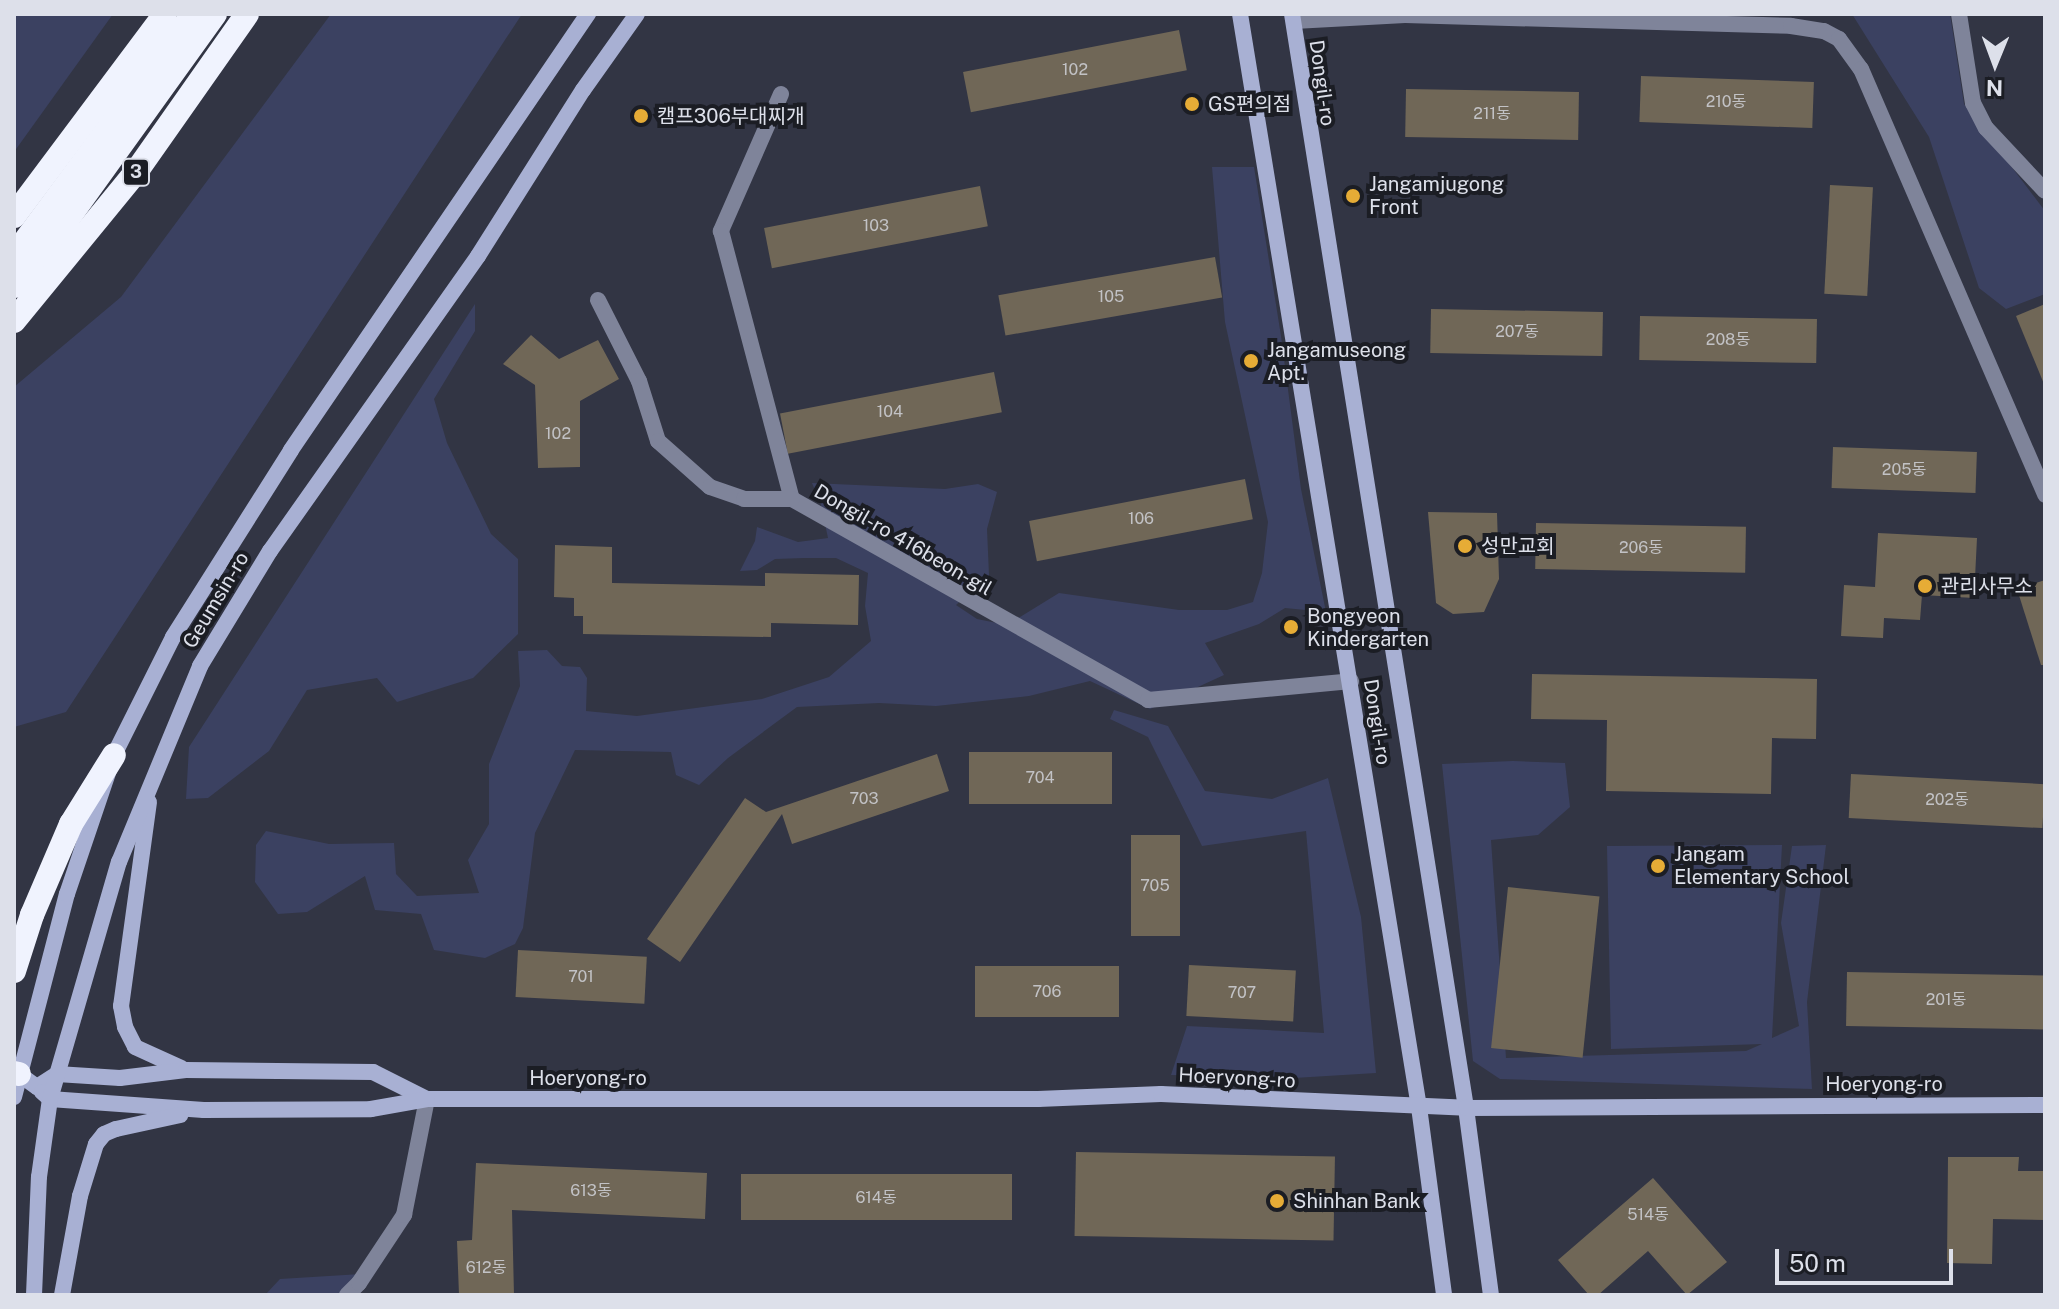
<!DOCTYPE html>
<html>
<head>
<meta charset="utf-8">
<style>
	body { margin:0 }
	#map { position:relative; width:2059px; height:1309px; overflow:hidden; background:#323544; font-family:"Public Sans","Noto Sans KR",sans-serif }
	div>[style] { position:absolute }
	[style*='--x'] { left:calc(var(--x)*1px); top:calc(var(--y)*1px); width:calc(var(--w)*1px); rotate:calc(var(--a)*1deg) }
	.green>* { inset:0; background:#3b4161 }
	.building>* { inset:0; background:#706757; transform-origin:0 0 }
	.street>* { height:16px; margin:-8px; padding:0 8px; transform-origin:8px; border-radius:8px; background:#7f849a }
	.secondary>* { height:16px; margin:-8px; padding:0 8px; transform-origin:8px; border-radius:8px; background:#a8b0d3 }
	.highway>* { height:24px; margin:-12px; padding:0 12px; transform-origin:12px; border-radius:12px; background:#f0f3fe }
	.dots>* { width:22px; height:22px; translate:-50% -50%; box-sizing:border-box; border:4px solid #1b1d24; border-radius:50% }
	span { translate:-50% -50%; white-space:nowrap; text-align:center; line-height:1.15; -webkit-text-stroke:8px #1b1d24; paint-order:stroke }
	.number-label { font-size:16px; color:#c2c2c5 }
	.number-label span { -webkit-text-stroke-width:0 }
	.shield-label span { padding:2px 6px; background:#1b1d24; border:2px solid; border-radius:6px; -webkit-text-stroke-width:0 }
	.shield-label { font-size:18px; color:#dde0ea; font-weight:700 }
	.street-label { font-size:20px; color:#dde0ea }
	.poi-label { font-size:20px; color:#dde0ea }
	.left { translate:0 -50%; text-align:left }
	.frame { position:absolute; inset:0; border:16px solid #dde0ea; pointer-events:none }
	.north { position:absolute; left:1955px; top:24px; width:80px; height:80px; -webkit-text-stroke:6px #1b1d24; paint-order:stroke; rotate:181deg; font-size:22px; font-weight:700; line-height:32px; text-align:center; color:#dde0ea }
	.north::after { content:''; display:block; margin:auto; width:28px; height:36px; background:#dde0ea; clip-path:polygon(50% 0,100% 100%,50% 72%,0 100%) }
	.scale { position:absolute; left:1775px; top:1249px; width:178px; height:36px; box-sizing:border-box; border:4px solid #dde0ea; border-top:0; padding-left:10px; font-size:24px; line-height:28px; white-space:nowrap; color:#dde0ea; -webkit-text-stroke:6px #1b1d24; paint-order:stroke }
</style>
</head>
<body>
<div id="map">
	<div class="green">
		<i style="clip-path:polygon(14px 14px,113px 14px,14px 152px)"></i>
		<i style="clip-path:polygon(331px 14px,522px 14px,66px 712px,14px 727px,14px 387px,121px 297px)"></i>
		<i style="clip-path:polygon(1852px 14px,1950px 14px,1964px 104px,2045px 211px,2045px 294px,2006px 309px,1979px 288px,1929px 137px)"></i>
		<i style="clip-path:polygon(1212px 167px,1254px 167px,1281px 336px,1301px 489px,1326px 612px,1285px 608px,1259px 624px,1205px 643px,1224px 675px,1150px 709px,1090px 681px,1029px 696px,936px 706px,879px 703px,797px 707px,728px 758px,699px 785px,676px 775px,671px 752px,575px 750px,535px 833px,523px 928px,515px 944px,485px 958px,434px 950px,421px 914px,375px 910px,365px 876px,307px 912px,278px 914px,255px 882px,256px 845px,266px 831px,329px 844px,394px 843px,396px 874px,417px 896px,479px 893px,468px 860px,489px 824px,489px 764px,520px 686px,518px 651px,547px 650px,562px 666px,580px 667px,587px 678px,586px 711px,637px 716px,762px 699px,829px 677px,871px 641px,865px 606px,868px 573px,836px 558px,804px 558px,775px 559px,757px 570px,740px 571px,755px 541px,757px 527px,798px 542px,828px 538px,821px 505px,812px 483px,945px 489px,978px 484px,997px 492px,987px 529px,989px 575px,956px 605px,977px 619px,1007px 625px,1059px 593px,1179px 610px,1227px 610px,1253px 602px,1262px 573px,1268px 522px,1225px 322px)"></i>
		<i style="clip-path:polygon(475px 304px,475px 331px,434px 399px,447px 443px,491px 534px,518px 559px,518px 634px,473px 678px,397px 702px,377px 678px,307px 690px,269px 751px,208px 798px,186px 799px,189px 747px)"></i>
		<i style="clip-path:polygon(1114px 710px,1168px 726px,1205px 791px,1272px 799px,1328px 778px,1361px 917px,1376px 1073px,1294px 1078px,1171px 1075px,1187px 1026px,1324px 1033px,1306px 831px,1202px 846px,1148px 737px,1110px 719px)"></i>
		<i style="clip-path:polygon(1513px 761px,1565px 763px,1570px 807px,1538px 835px,1491px 840px,1506px 1058px,1746px 1051px,1762px 1044px,1611px 1049px,1607px 846px,1782px 845px,1772px 1038px,1799px 1026px,1781px 923px,1792px 846px,1826px 845px,1807px 1002px,1812px 1089px,1500px 1079px,1473px 1061px,1442px 764px)"></i>
		<i style="clip-path:polygon(361px 1274px,338px 1295px,265px 1295px,280px 1279px)"></i>
	</div>
	<div class="building">
		<i style="left:1179px;top:30px;width:41px;height:220px;rotate:79deg"></i>
		<i style="left:1641px;top:76px;width:173px;height:46px;rotate:2deg"></i>
		<i style="left:1406px;top:89px;width:173px;height:48px;rotate:1deg"></i>
		<i style="left:1830px;top:185px;width:43px;height:109px;rotate:3deg"></i>
		<i style="left:980px;top:186px;width:41px;height:220px;rotate:79deg"></i>
		<i style="left:1215px;top:257px;width:41px;height:220px;rotate:80deg"></i>
		<i style="clip-path:polygon(2045px 304px,2045px 384px,2044px 384px,2016px 316px)"></i>
		<i style="left:1431px;top:309px;width:172px;height:44px;rotate:1deg"></i>
		<i style="left:1640px;top:316px;width:177px;height:44px;rotate:1deg"></i>
		<i style="clip-path:polygon(531px 335px,559px 359px,598px 340px,619px 379px,580px 401px,580px 467px,538px 468px,535px 385px,503px 364px)"></i>
		<i style="left:994px;top:372px;width:41px;height:218px;rotate:79deg"></i>
		<i style="left:1833px;top:447px;width:144px;height:41px;rotate:2deg"></i>
		<i style="left:1245px;top:479px;width:41px;height:220px;rotate:79deg"></i>
		<i style="clip-path:polygon(1428px 512px,1497px 513px,1499px 579px,1484px 612px,1453px 614px,1436px 603px)"></i>
		<i style="left:1536px;top:523px;width:210px;height:46px;rotate:1deg"></i>
		<i style="clip-path:polygon(1878px 533px,1977px 538px,1974px 598px,1922px 595px,1920px 620px,1884px 618px,1883px 638px,1841px 636px,1844px 585px,1875px 587px)"></i>
		<i style="clip-path:polygon(555px 545px,612px 547px,612px 583px,765px 586px,765px 573px,859px 575px,858px 625px,771px 623px,771px 637px,583px 634px,583px 616px,574px 616px,574px 598px,554px 597px)"></i>
		<i style="clip-path:polygon(2045px 580px,2045px 665px,2041px 665px,2017px 589px)"></i>
		<i style="clip-path:polygon(1532px 674px,1817px 679px,1816px 739px,1772px 738px,1771px 794px,1606px 791px,1607px 720px,1531px 719px)"></i>
		<i style="left:969px;top:752px;width:143px;height:52px"></i>
		<i style="clip-path:polygon(937px 754px,949px 791px,792px 844px,782px 814px,680px 962px,647px 939px,745px 798px,766px 812px)"></i>
		<i style="left:1851px;top:774px;width:194px;height:44px;rotate:3deg"></i>
		<i style="left:1131px;top:835px;width:49px;height:101px"></i>
		<i style="left:1508px;top:887px;width:92px;height:162px;rotate:6deg"></i>
		<i style="left:518px;top:950px;width:129px;height:47px;rotate:3deg"></i>
		<i style="left:1189px;top:965px;width:107px;height:51px;rotate:3deg"></i>
		<i style="left:975px;top:966px;width:144px;height:51px"></i>
		<i style="left:1847px;top:972px;width:198px;height:54px;rotate:1deg"></i>
		<i style="left:1076px;top:1152px;width:259px;height:84px;rotate:1deg"></i>
		<i style="clip-path:polygon(1948px 1157px,2019px 1157px,2018px 1171px,2045px 1171px,2045px 1220px,1993px 1219px,1992px 1264px,1947px 1263px)"></i>
		<i style="clip-path:polygon(476px 1163px,707px 1173px,705px 1219px,512px 1210px,514px 1295px,459px 1295px,457px 1241px,472px 1240px)"></i>
		<i style="left:741px;top:1174px;width:271px;height:46px"></i>
		<i style="clip-path:polygon(1653px 1178px,1727px 1262px,1687px 1295px,1648px 1251px,1598px 1295px,1589px 1295px,1558px 1260px)"></i>
	</div>
	<div class="street">
		<i style="--x:1959;--y:14;--w:90;--a:81.1"></i>
		<i style="--x:1973;--y:103;--w:28;--a:63"></i>
		<i style="--x:1986;--y:128;--w:86;--a:46.9"></i>
		<i style="--x:1294;--y:21;--w:111;--a:-3.1"></i>
		<i style="--x:1405;--y:15;--w:386;--a:1.6"></i>
		<i style="--x:1791;--y:26;--w:33;--a:9"></i>
		<i style="--x:1824;--y:31;--w:17;--a:28"></i>
		<i style="--x:1839;--y:39;--w:37;--a:54"></i>
		<i style="--x:1861;--y:69;--w:464;--a:66.6"></i>
		<i style="--x:781;--y:94;--w:150;--a:113.7"></i>
		<i style="--x:721;--y:231;--w:277;--a:75.2"></i>
		<i style="--x:792;--y:499;--w:409;--a:29.4"></i>
		<i style="--x:1148;--y:700;--w:204;--a:-5.3"></i>
		<i style="--x:598;--y:300;--w:91;--a:63.2"></i>
		<i style="--x:639;--y:381;--w:63;--a:72.4"></i>
		<i style="--x:658;--y:441;--w:69;--a:41.5"></i>
		<i style="--x:710;--y:487;--w:36;--a:19"></i>
		<i style="--x:744;--y:499;--w:48;--a:0"></i>
		<i style="--x:347;--y:1295;--w:17;--a:-45"></i>
		<i style="--x:359;--y:1283;--w:82;--a:-56.5"></i>
		<i style="--x:404;--y:1215;--w:118;--a:-78.8"></i>
	</div>
	<div class="secondary">
		<i style="--x:1240;--y:14;--w:1108;--a:80.7"></i>
		<i style="--x:1419;--y:1107;--w:190;--a:82.4"></i>
		<i style="--x:1292;--y:14;--w:1108;--a:80.96"></i>
		<i style="--x:1466;--y:1108;--w:189;--a:82.4"></i>
		<i style="--x:149;--y:802;--w:206;--a:97.8"></i>
		<i style="--x:121;--y:1006;--w:21;--a:79"></i>
		<i style="--x:125;--y:1027;--w:22;--a:63"></i>
		<i style="--x:135;--y:1047;--w:51;--a:24.5"></i>
		<i style="--x:19;--y:1074;--w:22;--a:36"></i>
		<i style="--x:37;--y:1087;--w:24;--a:-33"></i>
		<i style="--x:57;--y:1074;--w:63;--a:3.6"></i>
		<i style="--x:120;--y:1078;--w:66;--a:-6.9"></i>
		<i style="--x:186;--y:1070;--w:187;--a:0.6"></i>
		<i style="--x:373;--y:1072;--w:60;--a:26.6"></i>
		<i style="--x:427;--y:1099;--w:611;--a:0"></i>
		<i style="--x:1038;--y:1099;--w:123;--a:-2.3"></i>
		<i style="--x:1161;--y:1094;--w:305;--a:2.6"></i>
		<i style="--x:1466;--y:1108;--w:579;--a:-0.3"></i>
		<i style="--x:42;--y:1092;--w:11;--a:41"></i>
		<i style="--x:50;--y:1099;--w:154;--a:4.1"></i>
		<i style="--x:204;--y:1110;--w:167;--a:-0.3"></i>
		<i style="--x:371;--y:1109;--w:57;--a:-10.1"></i>
		<i style="--x:14;--y:1097;--w:210;--a:-75.4"></i>
		<i style="--x:67;--y:894;--w:147;--a:-71.3"></i>
		<i style="--x:114;--y:755;--w:132;--a:-63.4"></i>
		<i style="--x:173;--y:637;--w:221;--a:-57.7"></i>
		<i style="--x:291;--y:450;--w:528;--a:-55.74"></i>
		<i style="--x:34;--y:1295;--w:118;--a:-87.6"></i>
		<i style="--x:39;--y:1177;--w:79;--a:-82"></i>
		<i style="--x:50;--y:1099;--w:247;--a:-73.8"></i>
		<i style="--x:119;--y:862;--w:212;--a:-67.5"></i>
		<i style="--x:200;--y:666;--w:135;--a:-58.7"></i>
		<i style="--x:270;--y:551;--w:361;--a:-54.8"></i>
		<i style="--x:478;--y:256;--w:196;--a:-57.7"></i>
		<i style="--x:583;--y:90;--w:93;--a:-54.6"></i>
		<i style="--x:62;--y:1295;--w:101;--a:-79.7"></i>
		<i style="--x:80;--y:1196;--w:54;--a:-72.9"></i>
		<i style="--x:96;--y:1144;--w:13;--a:-51"></i>
		<i style="--x:104;--y:1134;--w:13;--a:-23"></i>
		<i style="--x:116;--y:1129;--w:66;--a:-12.3"></i>
	</div>
	<div class="highway">
		<i style="--x:14;--y:216;--w:252;--a:-53.2"></i>
		<i style="--x:14;--y:256;--w:301;--a:-53.5"></i>
		<i style="--x:14;--y:286;--w:45;--a:-48.6"></i>
		<i style="--x:44;--y:252;--w:293;--a:-54.3"></i>
		<i style="--x:14;--y:321;--w:193;--a:-50.7"></i>
		<i style="--x:136;--y:172;--w:193;--a:-54.9"></i>
		<i style="--x:14;--y:971;--w:59;--a:-72.2"></i>
		<i style="--x:32;--y:915;--w:99;--a:-66.8"></i>
		<i style="--x:71;--y:824;--w:81;--a:-58.1"></i>
		<i style="--x:14;--y:1073;--w:5;--a:11"></i>
	</div>
	<div class="dots">
		<i style="left:1192px;top:104px;background:#e6ac36"></i>
		<i style="left:641px;top:116px;background:#e6ac36"></i>
		<i style="left:1353px;top:196px;background:#e6ac36"></i>
		<i style="left:1251px;top:361px;background:#e6ac36"></i>
		<i style="left:1465px;top:546px;background:#e6ac36"></i>
		<i style="left:1925px;top:586px;background:#e6ac36"></i>
		<i style="left:1291px;top:627px;background:#e6ac36"></i>
		<i style="left:1658px;top:866px;background:#e6ac36"></i>
		<i style="left:1277px;top:1201px;background:#e6ac36"></i>
	</div>
	<div class="number-label">
		<span style="left:1075px;top:70px">102</span>
		<span style="left:1726px;top:102px">210동</span>
		<span style="left:1492px;top:114px">211동</span>
		<span style="left:876px;top:226px">103</span>
		<span style="left:1111px;top:297px">105</span>
		<span style="left:1517px;top:332px">207동</span>
		<span style="left:1728px;top:340px">208동</span>
		<span style="left:890px;top:412px">104</span>
		<span style="left:558px;top:434px">102</span>
		<span style="left:1904px;top:470px">205동</span>
		<span style="left:1141px;top:519px">106</span>
		<span style="left:1641px;top:548px">206동</span>
		<span style="left:1040px;top:778px">704</span>
		<span style="left:864px;top:799px">703</span>
		<span style="left:1947px;top:800px">202동</span>
		<span style="left:1155px;top:886px">705</span>
		<span style="left:581px;top:977px">701</span>
		<span style="left:1047px;top:992px">706</span>
		<span style="left:1242px;top:993px">707</span>
		<span style="left:1946px;top:1000px">201동</span>
		<span style="left:591px;top:1191px">613동</span>
		<span style="left:876px;top:1198px">614동</span>
		<span style="left:1648px;top:1215px">514동</span>
		<span style="left:486px;top:1268px">612동</span>
	</div>
	<div class="shield-label">
		<span style="left:136px;top:172px">3</span>
	</div>
	<div class="street-label">
		<span style="left:1322px;top:83px;rotate:82deg">Dongil-ro</span>
		<span style="left:903px;top:540px;rotate:30deg">Dongil-ro 416beon-gil</span>
		<span style="left:216px;top:600px;rotate:-59deg">Geumsin-ro</span>
		<span style="left:1377px;top:722px;rotate:81deg">Dongil-ro</span>
		<span style="left:588px;top:1078px">Hoeryong-ro</span>
		<span style="left:1237px;top:1078px;rotate:3deg">Hoeryong-ro</span>
		<span style="left:1884px;top:1084px">Hoeryong-ro</span>
	</div>
	<div class="poi-label">
		<span class="left" style="left:1208px;top:104px">GS편의점</span>
		<span class="left" style="left:657px;top:116px">캠프306부대찌개</span>
		<span class="left" style="left:1369px;top:196px">Jangamjugong<br>Front</span>
		<span class="left" style="left:1267px;top:362px">Jangamuseong<br>Apt.</span>
		<span class="left" style="left:1481px;top:546px">성만교회</span>
		<span class="left" style="left:1941px;top:586px">관리사무소</span>
		<span class="left" style="left:1307px;top:628px">Bongyeon<br>Kindergarten</span>
		<span class="left" style="left:1674px;top:866px">Jangam<br>Elementary School</span>
		<span class="left" style="left:1293px;top:1201px">Shinhan Bank</span>
	</div>
	<div class="frame"></div>
	<div class="north">N</div>
	<div class="scale">50 m</div>
</div>
</body>
</html>
